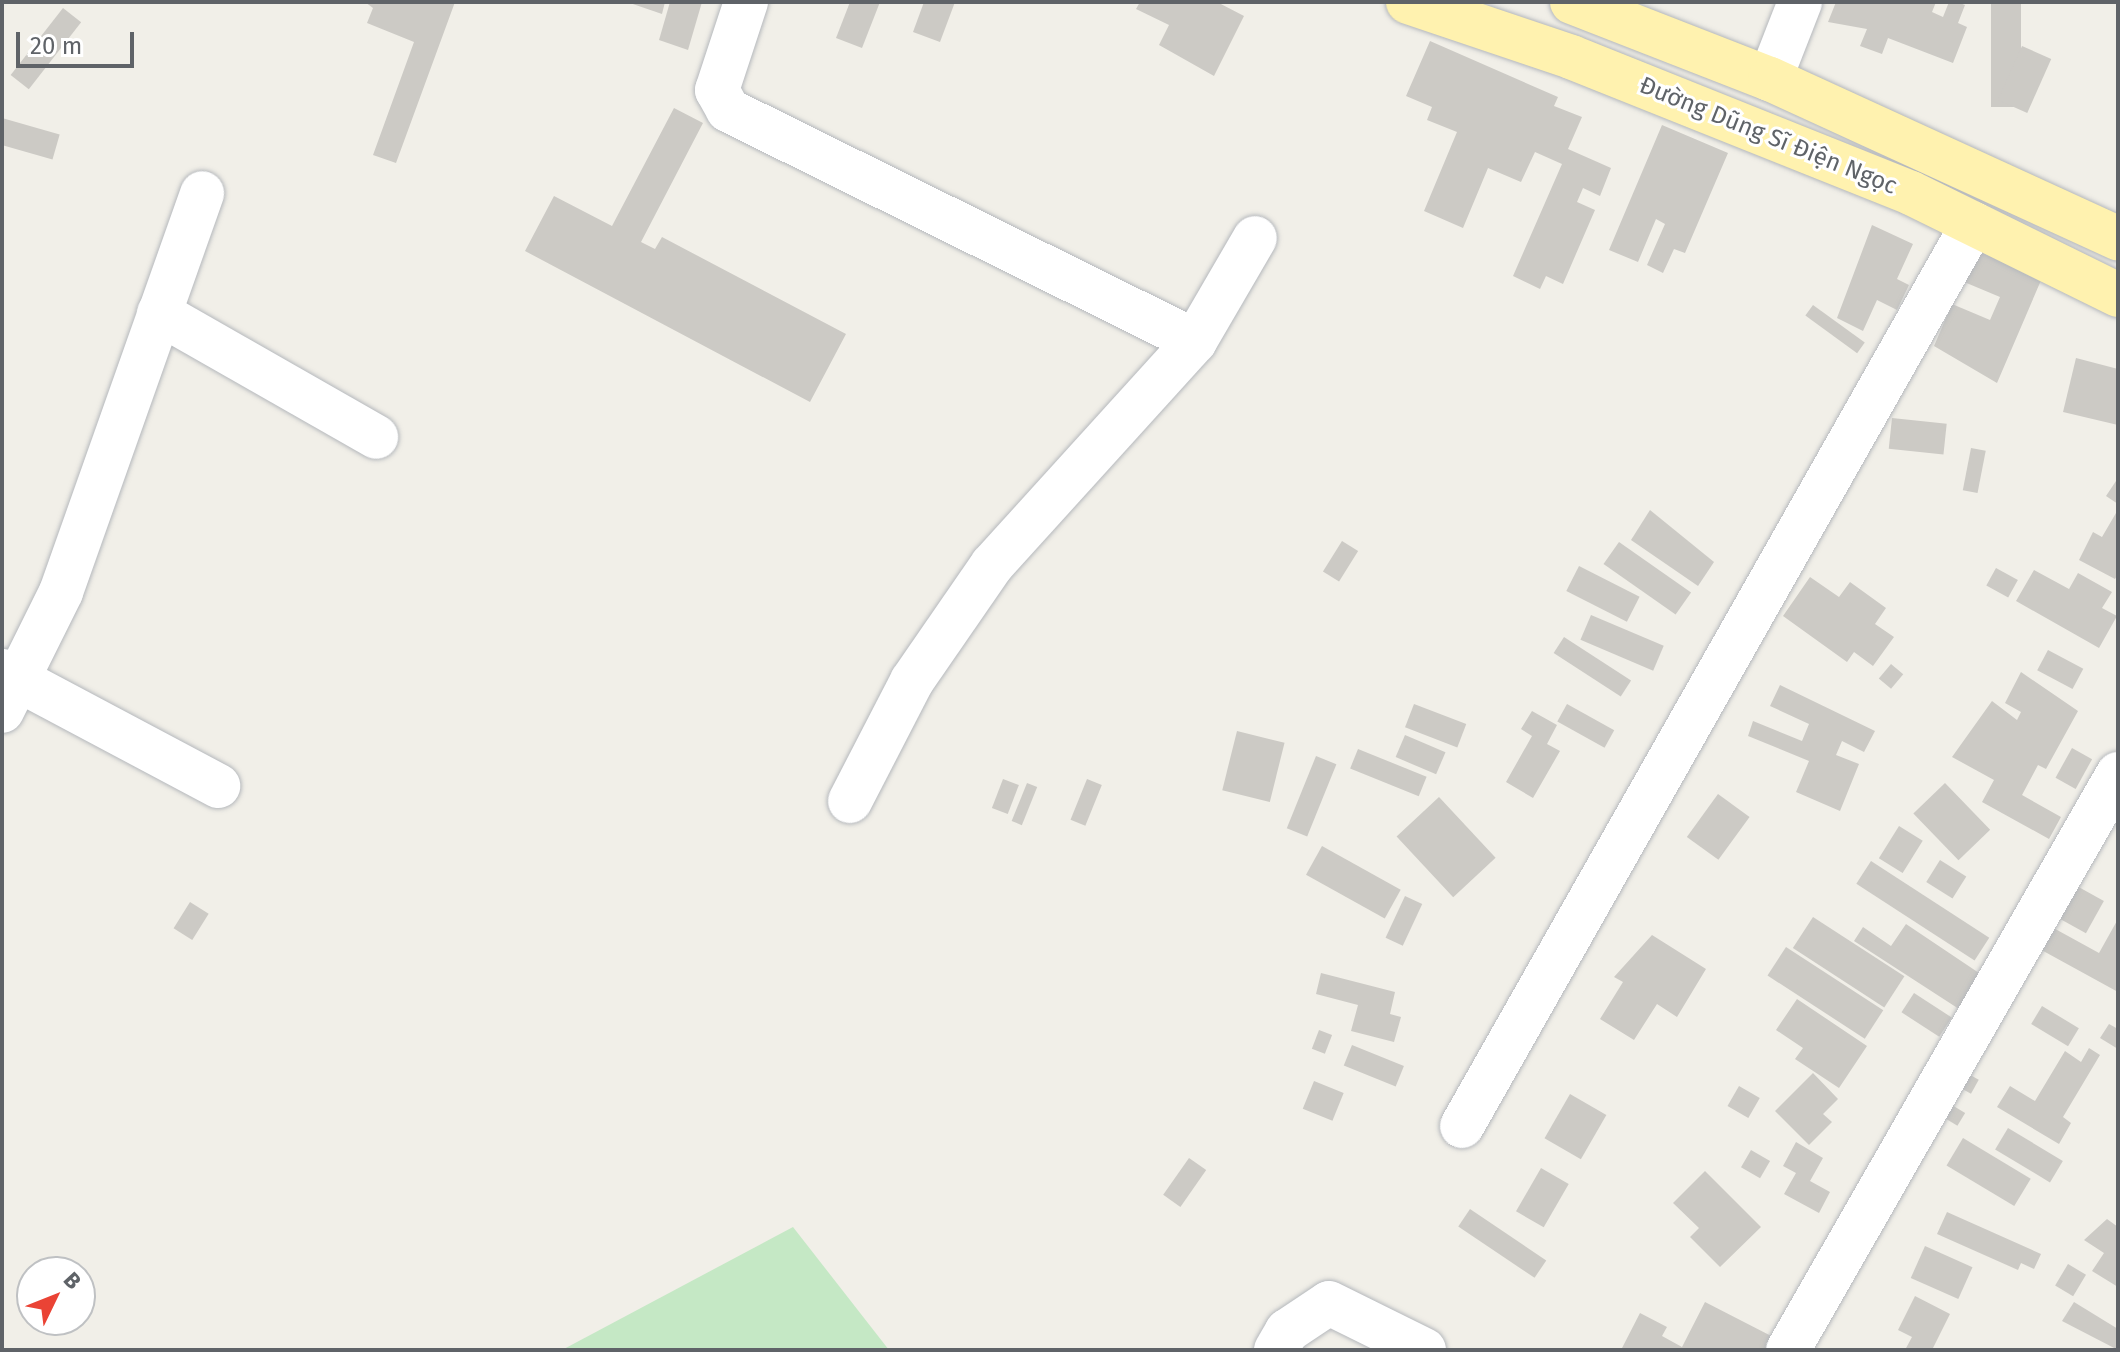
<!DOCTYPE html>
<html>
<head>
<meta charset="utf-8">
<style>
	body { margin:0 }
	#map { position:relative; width:2120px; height:1352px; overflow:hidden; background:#f1efe8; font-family:"Fira Sans",sans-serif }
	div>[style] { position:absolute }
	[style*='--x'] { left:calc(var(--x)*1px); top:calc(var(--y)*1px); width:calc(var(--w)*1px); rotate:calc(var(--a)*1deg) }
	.green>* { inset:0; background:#c5e8c5 }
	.building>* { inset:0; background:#cccac5; transform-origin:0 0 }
	.roads { filter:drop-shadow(0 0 2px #b5b8bc) drop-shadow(0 0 2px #b5b8bc) }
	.minor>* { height:44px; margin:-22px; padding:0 22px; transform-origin:22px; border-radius:22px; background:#fff }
	.major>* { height:44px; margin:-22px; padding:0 22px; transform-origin:22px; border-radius:22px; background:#fff2af }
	span { translate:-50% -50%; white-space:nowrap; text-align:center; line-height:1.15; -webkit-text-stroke:6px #fff; paint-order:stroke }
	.street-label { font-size:24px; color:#5f6368 }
	.frame { position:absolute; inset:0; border:4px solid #5f6368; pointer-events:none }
	.north { position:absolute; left:16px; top:1256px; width:80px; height:80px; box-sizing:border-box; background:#fff; border:2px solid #bfc1c3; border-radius:50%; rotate:47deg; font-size:22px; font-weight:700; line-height:32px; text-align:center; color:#5f6368 }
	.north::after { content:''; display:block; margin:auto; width:28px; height:36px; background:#ea4335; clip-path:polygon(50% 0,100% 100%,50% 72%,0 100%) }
	.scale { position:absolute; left:16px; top:32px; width:118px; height:36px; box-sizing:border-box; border:4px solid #5f6368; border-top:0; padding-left:10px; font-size:24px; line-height:28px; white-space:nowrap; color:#5f6368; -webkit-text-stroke:6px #fff; paint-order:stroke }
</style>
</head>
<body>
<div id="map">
	<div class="green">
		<i style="clip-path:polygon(793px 1227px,889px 1350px,562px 1350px)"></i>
	</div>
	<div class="building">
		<i style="clip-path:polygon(365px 2px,455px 2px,396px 163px,373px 155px,414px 42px,367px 23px,373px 8px)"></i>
		<i style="clip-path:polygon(627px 2px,665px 2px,662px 14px)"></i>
		<i style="clip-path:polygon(670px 2px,702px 2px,688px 50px,659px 40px)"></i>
		<i style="clip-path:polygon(850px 2px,880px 2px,862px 48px,836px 38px)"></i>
		<i style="clip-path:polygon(924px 2px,955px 2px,940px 42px,913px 32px)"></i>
		<i style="clip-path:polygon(1140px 2px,1217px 2px,1244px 16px,1214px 76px,1159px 45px,1169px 25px,1136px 9px)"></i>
		<i style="clip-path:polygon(1836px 2px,1936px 2px,1932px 12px,1943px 17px,1949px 2px,1957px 2px,1965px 5px,1958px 23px,1967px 27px,1953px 63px,1888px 38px,1882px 54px,1860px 46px,1867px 29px,1828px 22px)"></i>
		<i style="left:1991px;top:2px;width:30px;height:105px"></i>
		<i style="left:63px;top:8px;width:23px;height:85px;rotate:38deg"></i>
		<i style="clip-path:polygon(1430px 41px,1558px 97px,1554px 106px,1582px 117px,1568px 149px,1611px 168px,1600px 196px,1583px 188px,1577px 202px,1595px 210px,1563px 284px,1546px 276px,1540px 289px,1513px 276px,1562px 164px,1535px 152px,1521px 182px,1488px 168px,1463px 228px,1424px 211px,1457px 132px,1427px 120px,1432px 107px,1406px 96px)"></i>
		<i style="left:2022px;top:46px;width:32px;height:59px;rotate:24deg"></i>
		<i style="clip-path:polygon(674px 108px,703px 123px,641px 242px,655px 249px,662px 237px,846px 334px,810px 402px,525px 251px,554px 196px,612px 226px)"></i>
		<i style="left:2px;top:118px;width:60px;height:26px;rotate:16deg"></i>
		<i style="clip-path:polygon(1662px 125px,1728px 153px,1685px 253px,1674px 249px,1663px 273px,1647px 265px,1665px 224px,1656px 219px,1638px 262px,1609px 250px)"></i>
		<i style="clip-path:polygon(1872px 225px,1913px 244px,1897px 279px,1909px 285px,1897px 310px,1877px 300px,1863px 331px,1837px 318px)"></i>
		<i style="clip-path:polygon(1971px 247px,2042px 278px,1997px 383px,1934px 346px,1952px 304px,1990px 320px,2000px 297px,1957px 279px)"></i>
		<i style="left:1813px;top:305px;width:64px;height:13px;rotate:36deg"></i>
		<i style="clip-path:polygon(2076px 358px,2118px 369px,2118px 425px,2063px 412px)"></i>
		<i style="left:1892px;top:418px;width:55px;height:31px;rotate:6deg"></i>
		<i style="left:1971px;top:448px;width:15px;height:43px;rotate:11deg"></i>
		<i style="clip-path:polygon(2118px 478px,2118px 504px,2106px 496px)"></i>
		<i style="clip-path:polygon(1650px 510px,1714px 562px,1698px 586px,1631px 540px)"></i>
		<i style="clip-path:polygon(2116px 513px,2118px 574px,2115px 579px,2079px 560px,2093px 532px,2102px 537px)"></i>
		<i style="left:1342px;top:541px;width:19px;height:36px;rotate:32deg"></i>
		<i style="left:1619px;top:542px;width:88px;height:27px;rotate:35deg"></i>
		<i style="left:1579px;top:566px;width:68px;height:28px;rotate:27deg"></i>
		<i style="left:1996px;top:568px;width:25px;height:20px;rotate:29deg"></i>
		<i style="clip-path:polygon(2034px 570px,2069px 589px,2078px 573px,2112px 592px,2102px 608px,2117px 616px,2099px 648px,2016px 601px)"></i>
		<i style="clip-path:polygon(1810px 577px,1839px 597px,1850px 582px,1886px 608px,1875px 624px,1894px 637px,1873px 666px,1854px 652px,1847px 662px,1783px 616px)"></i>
		<i style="left:1591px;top:615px;width:79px;height:27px;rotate:23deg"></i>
		<i style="left:1564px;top:637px;width:80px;height:19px;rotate:33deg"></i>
		<i style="left:2048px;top:650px;width:40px;height:23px;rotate:28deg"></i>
		<i style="left:1891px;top:664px;width:16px;height:19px;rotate:40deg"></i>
		<i style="clip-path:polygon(2021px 672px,2078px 711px,2046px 769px,2038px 765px,2022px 795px,2061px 817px,2049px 839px,1982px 802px,1994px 780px,1952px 757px,1992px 701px,2017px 720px,2021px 712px,2005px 703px)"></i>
		<i style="clip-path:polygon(1780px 685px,1875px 731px,1864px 752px,1842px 741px,1836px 755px,1859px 764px,1840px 811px,1796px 792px,1809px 761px,1748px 736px,1753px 721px,1802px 741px,1809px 724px,1770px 706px)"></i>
		<i style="left:1414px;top:704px;width:56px;height:25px;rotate:21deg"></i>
		<i style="left:1567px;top:704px;width:54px;height:20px;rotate:29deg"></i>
		<i style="clip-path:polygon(1532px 711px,1557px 725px,1547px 744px,1560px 751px,1533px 798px,1506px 782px,1532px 736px,1521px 729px)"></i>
		<i style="left:1237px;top:731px;width:49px;height:61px;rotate:14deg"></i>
		<i style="left:1405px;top:735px;width:44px;height:24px;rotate:23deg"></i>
		<i style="left:2072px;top:748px;width:23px;height:34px;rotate:29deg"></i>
		<i style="left:1358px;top:749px;width:74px;height:21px;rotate:22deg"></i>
		<i style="left:1316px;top:756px;width:22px;height:78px;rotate:22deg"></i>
		<i style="left:1003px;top:779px;width:17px;height:31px;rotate:21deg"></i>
		<i style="left:1087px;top:779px;width:16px;height:44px;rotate:22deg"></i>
		<i style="left:1027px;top:783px;width:11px;height:41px;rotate:22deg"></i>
		<i style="left:1945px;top:783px;width:65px;height:44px;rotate:46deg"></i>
		<i style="left:1718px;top:794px;width:39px;height:53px;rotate:36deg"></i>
		<i style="left:1439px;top:797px;width:83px;height:58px;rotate:47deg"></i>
		<i style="left:1899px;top:826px;width:28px;height:38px;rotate:32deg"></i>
		<i style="left:1322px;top:846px;width:90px;height:33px;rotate:29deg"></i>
		<i style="left:1940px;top:860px;width:31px;height:26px;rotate:32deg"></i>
		<i style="left:1871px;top:861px;width:141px;height:27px;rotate:33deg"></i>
		<i style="left:2075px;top:885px;width:33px;height:37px;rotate:29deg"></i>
		<i style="left:1405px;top:896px;width:19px;height:46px;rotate:25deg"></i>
		<i style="left:190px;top:902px;width:22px;height:31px;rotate:32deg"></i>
		<i style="left:1813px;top:917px;width:109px;height:37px;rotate:33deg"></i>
		<i style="clip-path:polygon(2118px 919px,2118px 992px,2036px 947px,2048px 925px,2099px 953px)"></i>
		<i style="clip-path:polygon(1906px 924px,1982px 975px,1959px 1009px,1854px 941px,1863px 927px,1891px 946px)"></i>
		<i style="clip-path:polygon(1652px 935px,1706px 969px,1677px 1017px,1657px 1004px,1634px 1040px,1600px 1019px,1623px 982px,1614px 977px)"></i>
		<i style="left:1786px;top:947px;width:116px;height:34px;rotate:33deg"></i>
		<i style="clip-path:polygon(1321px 973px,1395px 992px,1390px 1014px,1401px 1017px,1394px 1042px,1351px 1031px,1358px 1005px,1316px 994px)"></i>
		<i style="left:1914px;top:993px;width:45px;height:23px;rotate:33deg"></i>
		<i style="clip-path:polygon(1797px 999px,1867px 1046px,1839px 1088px,1795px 1059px,1803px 1048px,1776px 1030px)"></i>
		<i style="left:2042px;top:1006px;width:43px;height:21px;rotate:31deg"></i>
		<i style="clip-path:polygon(2109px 1024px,2118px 1029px,2118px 1049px,2100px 1038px)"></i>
		<i style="left:1319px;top:1030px;width:14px;height:20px;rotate:21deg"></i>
		<i style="left:1352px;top:1045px;width:56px;height:22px;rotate:22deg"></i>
		<i style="clip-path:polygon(2089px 1048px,2100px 1055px,2063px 1117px,2071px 1123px,2059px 1144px,1997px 1107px,2010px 1086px,2035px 1101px,2065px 1051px,2081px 1062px)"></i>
		<i style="left:1963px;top:1071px;width:18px;height:16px;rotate:29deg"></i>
		<i style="clip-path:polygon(1813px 1073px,1838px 1099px,1823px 1114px,1832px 1122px,1809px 1145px,1775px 1111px)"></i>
		<i style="left:1314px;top:1081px;width:32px;height:30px;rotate:22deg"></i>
		<i style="left:1739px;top:1086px;width:24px;height:23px;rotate:30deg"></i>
		<i style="left:1570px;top:1094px;width:42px;height:51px;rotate:30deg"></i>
		<i style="left:1942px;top:1099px;width:27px;height:15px;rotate:31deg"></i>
		<i style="left:2008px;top:1128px;width:64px;height:25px;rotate:31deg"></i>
		<i style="left:1963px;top:1138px;width:79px;height:32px;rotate:31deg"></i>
		<i style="clip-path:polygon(1796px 1142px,1823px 1158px,1810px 1181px,1830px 1192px,1819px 1213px,1784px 1194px,1796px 1173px,1783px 1166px)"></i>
		<i style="left:1751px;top:1150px;width:22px;height:20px;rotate:30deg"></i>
		<i style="left:1189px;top:1158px;width:21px;height:45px;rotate:35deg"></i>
		<i style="left:1541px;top:1168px;width:32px;height:50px;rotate:30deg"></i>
		<i style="clip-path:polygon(1705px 1171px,1761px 1227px,1720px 1267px,1690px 1237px,1699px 1228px,1673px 1203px)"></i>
		<i style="left:1470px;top:1209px;width:92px;height:21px;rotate:34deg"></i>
		<i style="clip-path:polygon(1947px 1212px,2041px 1254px,2034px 1269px,2021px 1263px,2018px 1270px,1937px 1234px)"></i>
		<i style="clip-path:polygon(2107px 1219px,2118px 1227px,2118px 1287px,2092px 1271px,2104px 1253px,2084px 1240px)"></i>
		<i style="left:1925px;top:1246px;width:52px;height:35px;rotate:24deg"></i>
		<i style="left:2068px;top:1264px;width:21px;height:25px;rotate:31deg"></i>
		<i style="clip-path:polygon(1915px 1296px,1950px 1314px,1932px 1350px,1905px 1350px,1912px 1337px,1898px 1330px)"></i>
		<i style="clip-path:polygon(1705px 1302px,1779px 1340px,1774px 1350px,1621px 1350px,1640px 1313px,1667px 1327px,1662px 1336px,1682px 1347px)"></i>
		<i style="clip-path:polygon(2074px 1302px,2118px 1329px,2118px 1350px,2062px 1321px)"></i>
	</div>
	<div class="roads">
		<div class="minor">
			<i style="--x:746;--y:2;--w:93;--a:108.2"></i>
			<i style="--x:717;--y:90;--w:23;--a:61"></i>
			<i style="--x:728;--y:110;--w:521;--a:26.32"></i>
			<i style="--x:1770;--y:79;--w:83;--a:-68.7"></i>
			<i style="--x:159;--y:313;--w:250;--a:29.7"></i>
			<i style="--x:2;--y:671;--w:245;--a:28"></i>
			<i style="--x:2;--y:711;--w:133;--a:-63.6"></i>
			<i style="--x:61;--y:592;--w:423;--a:-70.5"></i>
			<i style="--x:850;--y:801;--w:135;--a:-62.7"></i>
			<i style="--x:912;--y:681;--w:141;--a:-55.4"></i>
			<i style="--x:992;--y:565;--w:302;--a:-47.8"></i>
			<i style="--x:1195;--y:341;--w:119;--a:-59.8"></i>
			<i style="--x:1462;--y:1126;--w:1037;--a:-60.47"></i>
			<i style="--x:1276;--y:1350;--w:22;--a:-60"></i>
			<i style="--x:1287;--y:1331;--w:50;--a:-33.7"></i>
			<i style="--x:1329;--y:1303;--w:106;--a:26.3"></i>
			<i style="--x:1788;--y:1350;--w:664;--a:-60.19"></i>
		</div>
		<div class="major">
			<i style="--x:1408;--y:2;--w:172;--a:18.6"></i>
			<i style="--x:1571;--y:57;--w:366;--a:21.8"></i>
			<i style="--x:1911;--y:193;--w:231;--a:26.2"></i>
			<i style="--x:1572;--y:2;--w:212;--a:21.3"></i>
			<i style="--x:1770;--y:79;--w:383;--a:24.6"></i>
		</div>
	</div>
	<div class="street-label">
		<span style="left:1768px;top:136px;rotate:22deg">Đường Dũng Sĩ Điện Ngọc</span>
	</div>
	<div class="frame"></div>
	<div class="north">B</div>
	<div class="scale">20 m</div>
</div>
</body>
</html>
